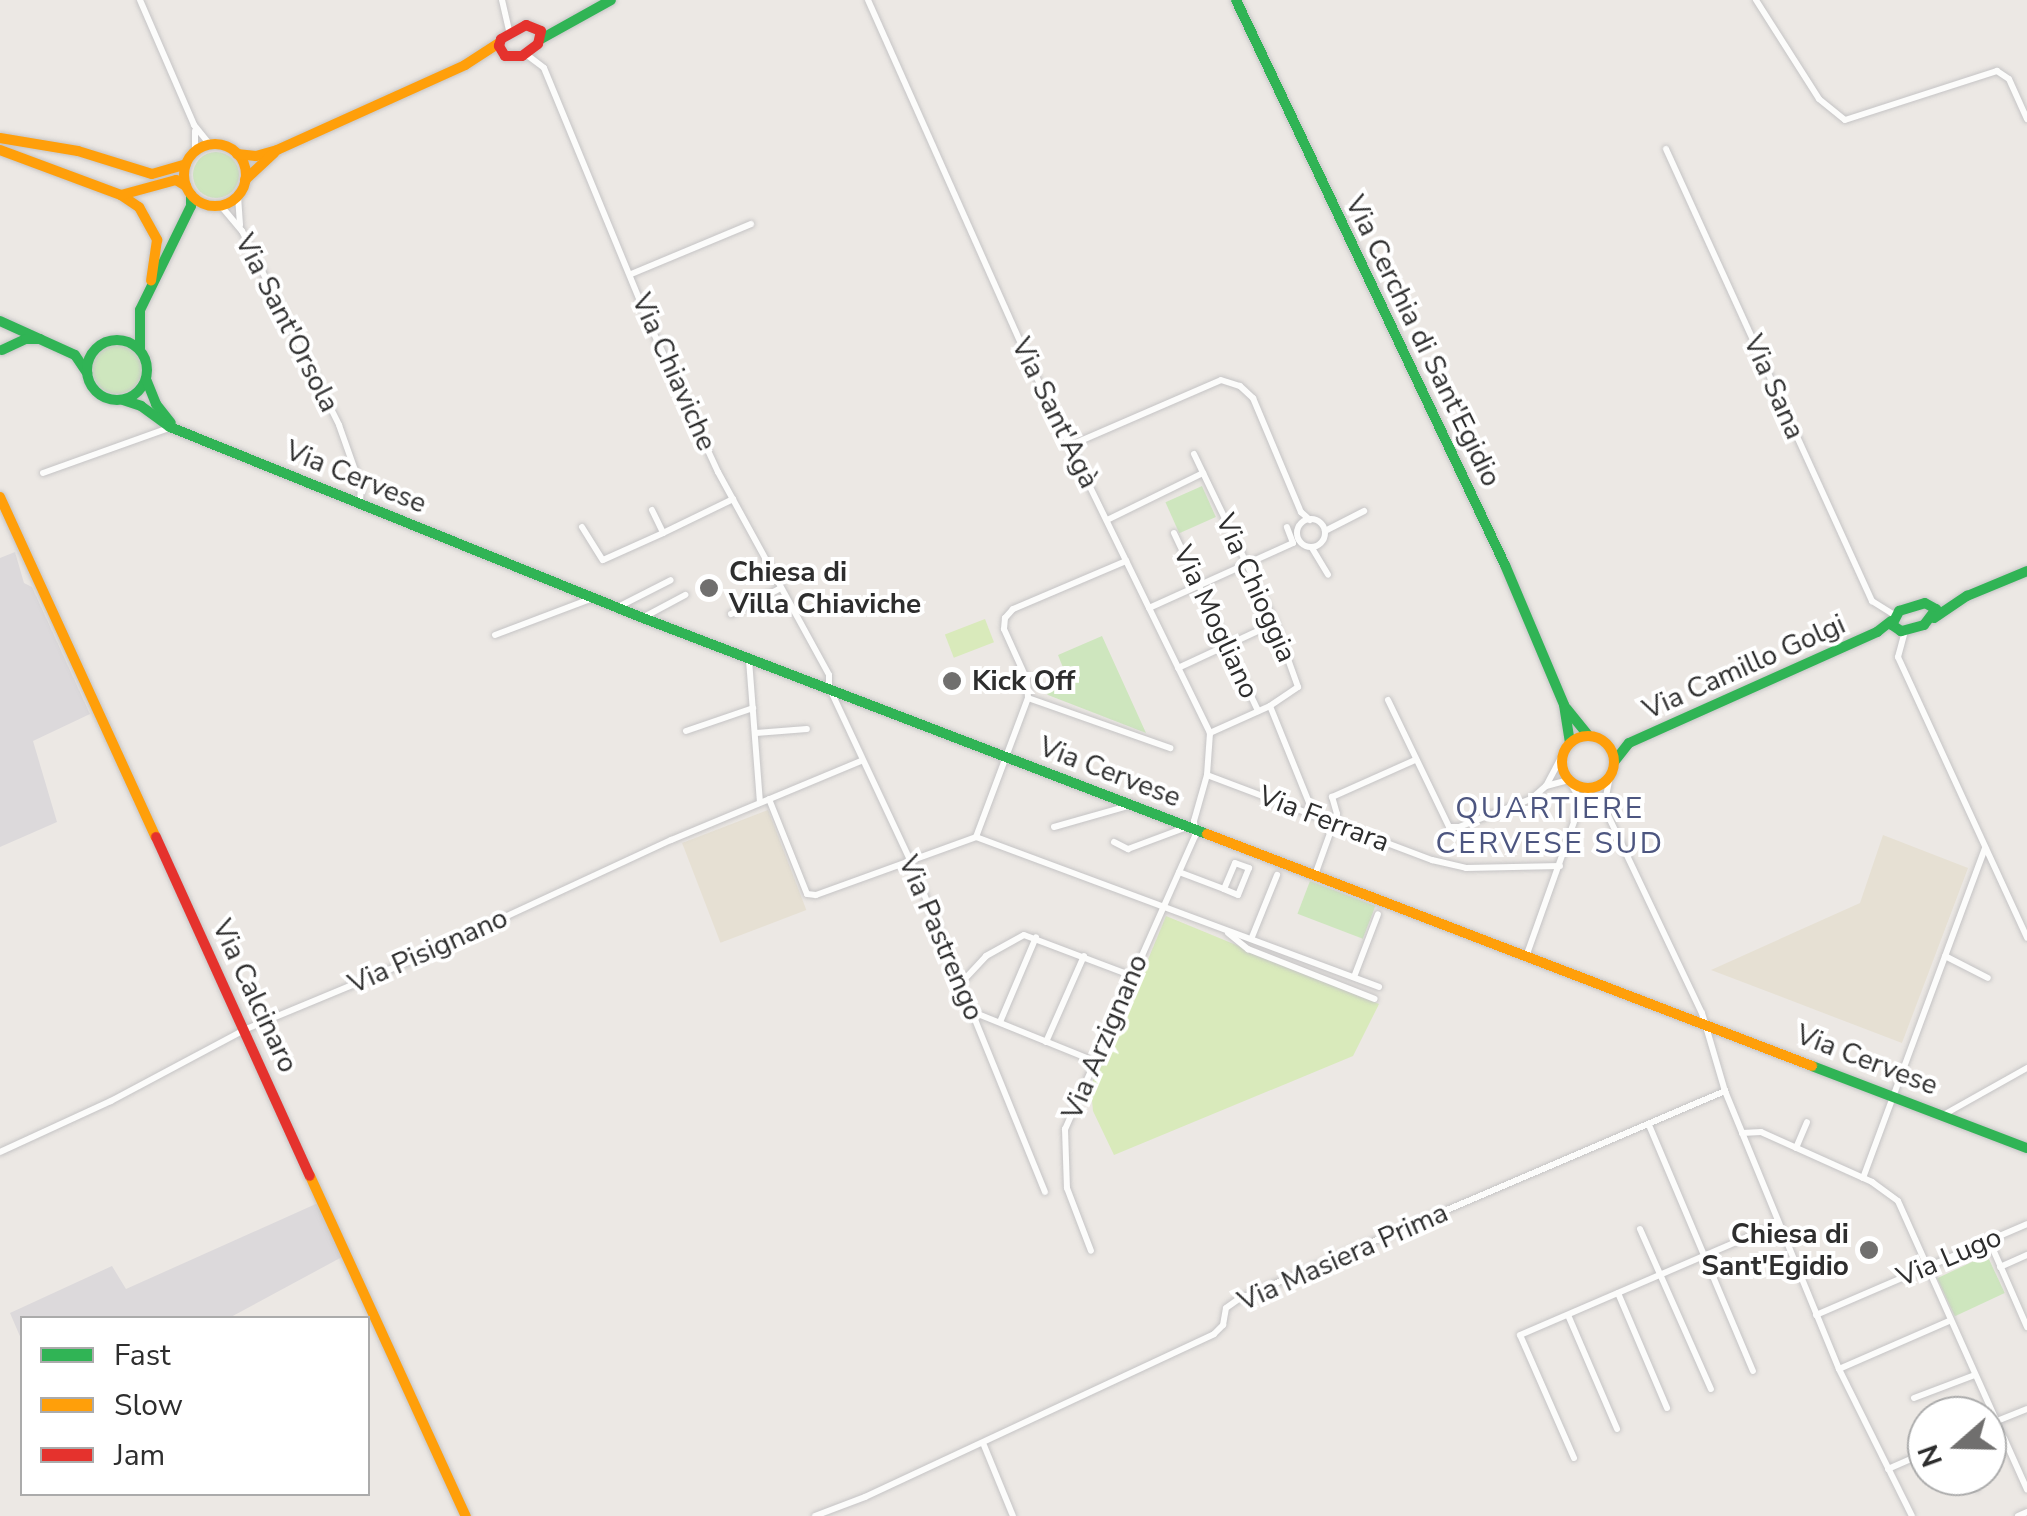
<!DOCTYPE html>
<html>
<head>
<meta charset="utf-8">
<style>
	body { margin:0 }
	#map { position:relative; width:2027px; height:1516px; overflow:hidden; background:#ece8e4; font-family:"Nunito Sans",sans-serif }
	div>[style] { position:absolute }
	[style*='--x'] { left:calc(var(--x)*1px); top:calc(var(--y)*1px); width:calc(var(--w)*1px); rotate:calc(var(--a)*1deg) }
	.industrial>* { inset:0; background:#dcd9db }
	.education>* { inset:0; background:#e6e0d3; transform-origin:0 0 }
	.green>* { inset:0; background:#cee6be; transform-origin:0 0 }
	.round { border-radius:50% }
	.pitch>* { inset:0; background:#d9eabb; transform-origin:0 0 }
	.roads { filter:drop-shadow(0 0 2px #c5c4c5) drop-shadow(0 0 2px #c5c4c5) }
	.street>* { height:6px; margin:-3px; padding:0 3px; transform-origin:3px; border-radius:3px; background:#fcfcfb }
	.street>.ring { margin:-3px; padding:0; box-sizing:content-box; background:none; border:6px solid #fcfcfb; border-radius:50% }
	.fast>* { height:10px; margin:-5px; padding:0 5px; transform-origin:5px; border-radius:5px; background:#30b455 }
	.fast>.ring { margin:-5px; padding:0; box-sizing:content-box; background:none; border:10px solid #30b455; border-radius:50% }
	.slow>* { height:10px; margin:-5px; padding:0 5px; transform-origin:5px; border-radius:5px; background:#ff9f0a }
	.slow>.ring { margin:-5px; padding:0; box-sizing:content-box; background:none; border:10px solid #ff9f0a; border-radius:50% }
	.jam>* { height:10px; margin:-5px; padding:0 5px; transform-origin:5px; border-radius:5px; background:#e5322d }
	.dots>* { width:28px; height:28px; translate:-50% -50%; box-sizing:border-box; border:5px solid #fff; border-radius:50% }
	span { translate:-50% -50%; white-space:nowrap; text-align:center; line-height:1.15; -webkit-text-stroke:8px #fff; paint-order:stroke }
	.street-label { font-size:28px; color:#2e2e2e }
	.poi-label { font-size:28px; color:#2e2e2e; font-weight:700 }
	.left { translate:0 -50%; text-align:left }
	.right { translate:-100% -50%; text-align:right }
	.neighbourhood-label { font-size:30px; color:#4d5680; letter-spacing:2.5px }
	.legend { position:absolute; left:20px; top:1316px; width:350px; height:180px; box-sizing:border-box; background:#fff; border:2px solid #ababab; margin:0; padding:12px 18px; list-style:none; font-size:30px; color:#2e2e2e }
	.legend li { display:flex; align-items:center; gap:20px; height:50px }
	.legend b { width:50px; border:2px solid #ababab }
	.north { position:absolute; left:1907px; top:1396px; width:100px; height:100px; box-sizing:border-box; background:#fff; border:2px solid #ababab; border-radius:50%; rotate:250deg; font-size:28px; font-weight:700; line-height:40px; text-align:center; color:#2e2e2e }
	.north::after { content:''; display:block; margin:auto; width:35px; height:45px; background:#706f6e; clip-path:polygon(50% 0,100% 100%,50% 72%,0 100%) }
</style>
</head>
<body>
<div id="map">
	<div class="industrial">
		<i style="clip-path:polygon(15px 552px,24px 583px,32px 587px,90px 714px,33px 741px,57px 822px,0 847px,0 558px)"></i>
		<i style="clip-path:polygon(318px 1203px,342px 1257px,229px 1318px,22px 1318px,22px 1341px,10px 1313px,112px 1266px,126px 1289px)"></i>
	</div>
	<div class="education">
		<i style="left:768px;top:810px;width:107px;height:92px;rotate:69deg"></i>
		<i style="clip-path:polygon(1883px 835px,1968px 868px,1902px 1043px,1711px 970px,1860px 903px)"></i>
	</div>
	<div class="green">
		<i class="round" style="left:193px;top:152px;width:46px;height:46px"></i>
		<i class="round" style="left:92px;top:344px;width:50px;height:50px"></i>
		<i style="left:1202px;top:486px;width:34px;height:40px;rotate:66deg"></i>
		<i style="clip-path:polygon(1102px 636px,1146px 733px,1048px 695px,1040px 686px,1066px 675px,1058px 655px)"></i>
		<i style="left:1310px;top:881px;width:70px;height:35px;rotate:21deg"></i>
		<i style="left:1987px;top:1255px;width:42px;height:55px;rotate:65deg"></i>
	</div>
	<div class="pitch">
		<i style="left:985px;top:619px;width:25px;height:43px;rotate:69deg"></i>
		<i style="clip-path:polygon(1166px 916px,1379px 1004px,1353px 1056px,1114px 1155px,1093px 1111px,1091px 1090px,1096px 1065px,1119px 1014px,1125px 1015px)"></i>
	</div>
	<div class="roads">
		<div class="street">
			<i style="--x:140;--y:0;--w:136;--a:66.6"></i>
			<i style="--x:194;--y:125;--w:26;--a:51"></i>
			<i style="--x:502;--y:0;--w:32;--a:77"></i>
			<i style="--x:868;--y:0;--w:407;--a:66"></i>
			<i style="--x:1034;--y:372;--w:402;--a:64"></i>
			<i style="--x:1210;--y:733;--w:42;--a:94.1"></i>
			<i style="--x:1207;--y:775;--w:48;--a:105.8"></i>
			<i style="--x:1194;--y:821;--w:15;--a:86"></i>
			<i style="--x:1195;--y:836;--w:321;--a:113.9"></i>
			<i style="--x:1065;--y:1129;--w:59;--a:88.1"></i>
			<i style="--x:1067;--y:1188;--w:67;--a:69.1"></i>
			<i style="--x:1756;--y:0;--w:117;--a:57.5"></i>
			<i style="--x:1819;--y:99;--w:33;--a:39"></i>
			<i style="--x:1845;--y:120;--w:160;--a:-17.9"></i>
			<i style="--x:1997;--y:71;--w:14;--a:34"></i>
			<i style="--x:2009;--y:79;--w:44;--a:65.8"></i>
			<i style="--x:527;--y:55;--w:21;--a:37"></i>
			<i style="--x:544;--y:68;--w:278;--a:67.6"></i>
			<i style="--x:650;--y:325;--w:162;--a:65.2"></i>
			<i style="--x:718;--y:472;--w:231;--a:61.3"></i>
			<i style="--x:829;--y:675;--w:12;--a:90"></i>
			<i style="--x:829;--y:687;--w:193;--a:64.9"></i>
			<i style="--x:911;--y:862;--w:356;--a:67.9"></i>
			<i style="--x:195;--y:131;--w:21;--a:90"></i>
			<i style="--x:1666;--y:149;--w:497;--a:65.5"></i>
			<i style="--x:1872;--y:601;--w:26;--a:32"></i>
			<i style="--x:238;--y:196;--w:29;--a:86"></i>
			<i style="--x:221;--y:206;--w:33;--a:50"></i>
			<i style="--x:242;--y:231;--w:217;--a:63.4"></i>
			<i style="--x:339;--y:425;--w:66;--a:70.5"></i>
			<i style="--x:361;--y:487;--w:15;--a:94"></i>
			<i style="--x:631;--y:274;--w:130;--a:-22.6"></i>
			<i style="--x:1071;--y:445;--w:163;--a:-23.4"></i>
			<i style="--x:1221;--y:380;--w:20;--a:18"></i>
			<i style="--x:1240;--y:386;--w:18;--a:43"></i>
			<i style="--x:1253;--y:398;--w:124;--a:67.2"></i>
			<i style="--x:1301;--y:512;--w:12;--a:42"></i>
			<i style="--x:1194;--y:454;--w:187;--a:64.4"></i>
			<i style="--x:1275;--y:623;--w:68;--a:70.2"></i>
			<i style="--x:1298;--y:687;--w:34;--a:146"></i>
			<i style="--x:1270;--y:706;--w:66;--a:155.8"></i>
			<i style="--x:43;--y:473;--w:134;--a:-19.7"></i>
			<i style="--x:652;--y:510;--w:25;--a:64"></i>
			<i style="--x:663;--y:533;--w:78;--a:-25.9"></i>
			<i class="ring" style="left:1297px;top:519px;width:22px;height:22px"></i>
			<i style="--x:1107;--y:520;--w:107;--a:-26.1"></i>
			<i style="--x:582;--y:527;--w:39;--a:58"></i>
			<i style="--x:603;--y:560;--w:66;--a:-24.2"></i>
			<i style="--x:1325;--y:531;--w:44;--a:-27.1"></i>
			<i style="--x:1174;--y:533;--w:197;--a:64.7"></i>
			<i style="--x:1312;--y:548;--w:31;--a:59"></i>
			<i style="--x:618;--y:607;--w:59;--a:-27"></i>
			<i style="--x:1149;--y:608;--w:158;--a:-24.3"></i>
			<i style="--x:1293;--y:543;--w:17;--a:-111"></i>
			<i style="--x:731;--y:614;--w:56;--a:-27.5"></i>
			<i style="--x:644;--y:617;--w:47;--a:-28.2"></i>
			<i style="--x:1905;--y:631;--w:27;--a:105"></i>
			<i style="--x:1898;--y:657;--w:309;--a:65.3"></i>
			<i style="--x:495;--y:635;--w:105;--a:-20.7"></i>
			<i style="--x:749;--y:660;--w:142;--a:85.6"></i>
			<i style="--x:1178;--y:668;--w:107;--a:-24.9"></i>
			<i style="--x:1028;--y:698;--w:151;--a:19.4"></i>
			<i style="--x:1388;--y:700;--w:141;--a:64.3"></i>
			<i style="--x:1449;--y:827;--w:10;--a:0"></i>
			<i style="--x:1459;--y:827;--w:77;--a:-21.3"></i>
			<i style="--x:1531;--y:799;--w:20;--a:-41"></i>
			<i style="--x:1270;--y:706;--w:118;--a:68"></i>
			<i style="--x:686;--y:731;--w:71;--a:-18.9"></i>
			<i style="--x:756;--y:733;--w:51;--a:-4.5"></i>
			<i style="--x:1563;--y:754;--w:36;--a:118"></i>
			<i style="--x:1546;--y:786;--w:24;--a:-15"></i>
			<i style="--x:1569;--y:780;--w:25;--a:61"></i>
			<i style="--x:1581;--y:802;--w:17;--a:-54"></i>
			<i style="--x:1207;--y:775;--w:241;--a:20.7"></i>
			<i style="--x:1432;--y:860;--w:35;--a:13"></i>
			<i style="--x:1466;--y:868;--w:94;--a:-1.2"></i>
			<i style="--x:1610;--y:776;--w:32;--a:101"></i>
			<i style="--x:1604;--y:807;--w:228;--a:64.6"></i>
			<i style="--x:1702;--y:1013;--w:81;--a:73.6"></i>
			<i style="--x:1725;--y:1091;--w:300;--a:67.7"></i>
			<i style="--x:1839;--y:1369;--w:164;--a:63.6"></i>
			<i style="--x:769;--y:799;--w:102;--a:68.2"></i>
			<i style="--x:807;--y:894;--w:9;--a:6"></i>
			<i style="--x:816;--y:895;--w:170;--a:-19.9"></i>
			<i style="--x:976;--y:837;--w:430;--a:20.4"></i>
			<i style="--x:1054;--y:827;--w:81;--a:-15.8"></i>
			<i style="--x:976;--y:837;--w:148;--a:-69.5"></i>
			<i style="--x:1028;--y:698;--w:18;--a:-93"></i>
			<i style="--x:1027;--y:680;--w:56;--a:-114.3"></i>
			<i style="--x:1004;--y:629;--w:11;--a:-85"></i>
			<i style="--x:1005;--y:618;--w:12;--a:-48"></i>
			<i style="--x:1013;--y:609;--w:123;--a:-23"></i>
			<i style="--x:1114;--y:842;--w:16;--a:27"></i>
			<i style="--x:1128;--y:849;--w:63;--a:-20.4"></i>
			<i style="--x:1235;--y:863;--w:15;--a:20"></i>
			<i style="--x:1249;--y:868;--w:29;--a:112"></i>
			<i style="--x:1238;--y:895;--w:15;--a:-157"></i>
			<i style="--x:1224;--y:889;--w:28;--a:-67"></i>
			<i style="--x:1179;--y:872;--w:48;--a:20.7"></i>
			<i style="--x:1315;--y:875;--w:65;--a:-70.2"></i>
			<i style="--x:1337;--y:814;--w:18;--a:-106"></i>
			<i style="--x:1332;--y:797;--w:91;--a:-24"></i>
			<i style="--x:1228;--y:933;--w:26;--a:39"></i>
			<i style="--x:1248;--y:949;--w:136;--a:21.5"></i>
			<i style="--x:1252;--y:937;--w:67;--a:-68"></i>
			<i style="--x:1527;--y:954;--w:161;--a:-70.4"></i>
			<i style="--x:1945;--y:956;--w:48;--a:27.1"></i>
			<i style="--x:1354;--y:977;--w:67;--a:-69.1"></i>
			<i style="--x:962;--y:982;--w:35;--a:-47"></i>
			<i style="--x:986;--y:956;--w:43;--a:-28.9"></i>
			<i style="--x:1024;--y:935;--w:113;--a:20.7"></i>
			<i style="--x:973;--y:1012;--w:128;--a:22"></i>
			<i style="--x:1000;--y:1022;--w:92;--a:-67"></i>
			<i style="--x:1046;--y:1042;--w:94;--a:-66.2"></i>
			<i style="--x:1945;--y:1114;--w:94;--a:-29.3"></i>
			<i style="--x:1649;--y:1125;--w:267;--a:67.1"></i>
			<i style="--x:1742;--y:1133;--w:19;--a:-3"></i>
			<i style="--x:1761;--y:1132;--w:122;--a:24.2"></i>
			<i style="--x:1872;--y:1182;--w:32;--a:36"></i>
			<i style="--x:1898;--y:1201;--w:316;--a:65.9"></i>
			<i style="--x:1796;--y:1148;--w:28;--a:-67"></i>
			<i style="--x:0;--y:1152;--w:122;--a:-24.7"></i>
			<i style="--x:111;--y:1101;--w:153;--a:-28.1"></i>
			<i style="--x:246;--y:1029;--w:175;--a:-22.5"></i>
			<i style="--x:408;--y:962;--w:290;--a:-24.9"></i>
			<i style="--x:671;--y:840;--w:206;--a:-22.6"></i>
			<i style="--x:1863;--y:1178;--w:352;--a:-69.7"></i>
			<i style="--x:1640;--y:1229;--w:175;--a:66.1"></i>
			<i style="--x:1989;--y:1240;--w:95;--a:66.4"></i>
			<i style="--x:2000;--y:1267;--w:30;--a:-24"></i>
			<i style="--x:1618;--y:1293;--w:125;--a:66.9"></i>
			<i style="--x:1568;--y:1315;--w:124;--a:66.7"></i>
			<i style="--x:1816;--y:1315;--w:230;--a:-23.3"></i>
			<i style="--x:1839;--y:1369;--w:122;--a:-23.6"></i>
			<i style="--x:1914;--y:1398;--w:65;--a:-20.7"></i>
			<i style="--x:1987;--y:1425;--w:43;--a:-21.8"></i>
			<i style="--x:983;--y:1443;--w:79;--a:67.7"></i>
			<i style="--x:1574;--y:1458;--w:134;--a:-113.7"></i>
			<i style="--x:1520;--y:1335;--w:281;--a:-23.3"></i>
			<i style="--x:1888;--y:1469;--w:43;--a:-23.6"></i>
			<i style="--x:1971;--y:1476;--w:13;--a:67"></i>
			<i style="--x:815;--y:1516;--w:53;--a:-20.8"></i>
			<i style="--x:865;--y:1497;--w:385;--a:-25"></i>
			<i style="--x:1214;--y:1334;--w:13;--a:-45"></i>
			<i style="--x:1223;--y:1325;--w:17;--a:-80"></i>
			<i style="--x:1226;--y:1308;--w:16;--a:-35"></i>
			<i style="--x:1239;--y:1299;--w:529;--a:-23.17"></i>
			<i style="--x:2018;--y:1516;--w:10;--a:-24"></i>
		</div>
		<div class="fast">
			<i style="--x:1236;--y:0;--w:626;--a:64.54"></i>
			<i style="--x:1505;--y:565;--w:152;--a:67.1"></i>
			<i style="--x:1564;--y:705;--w:38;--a:81"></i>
			<i style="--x:541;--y:39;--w:80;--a:-29.1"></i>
			<i style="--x:0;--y:321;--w:82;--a:24.4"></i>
			<i style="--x:75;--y:355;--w:22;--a:56"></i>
			<i class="ring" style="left:87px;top:340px;width:50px;height:50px"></i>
			<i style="--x:2;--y:350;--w:26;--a:-25"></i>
			<i style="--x:26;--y:339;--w:14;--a:0"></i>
			<i style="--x:140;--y:350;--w:40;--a:-90"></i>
			<i style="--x:140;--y:310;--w:116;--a:-63.9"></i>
			<i style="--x:191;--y:206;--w:11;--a:-90"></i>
			<i style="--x:146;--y:379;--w:27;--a:68"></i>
			<i style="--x:156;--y:404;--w:24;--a:52"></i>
			<i style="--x:123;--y:400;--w:19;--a:18"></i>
			<i style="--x:141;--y:406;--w:36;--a:36"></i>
			<i style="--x:170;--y:427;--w:510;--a:21.99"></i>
			<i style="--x:643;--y:618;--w:604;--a:20.96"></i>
			<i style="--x:1925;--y:603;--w:13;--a:29"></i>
			<i style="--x:1936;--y:609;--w:20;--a:127"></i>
			<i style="--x:1924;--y:625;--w:24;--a:165"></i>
			<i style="--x:1901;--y:631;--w:11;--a:-146"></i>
			<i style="--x:1892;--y:625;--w:16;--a:-63"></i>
			<i style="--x:1899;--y:611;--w:27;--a:-17"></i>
			<i style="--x:1934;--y:618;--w:40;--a:-34"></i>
			<i style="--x:1967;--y:596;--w:65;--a:-22.6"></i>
			<i style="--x:1566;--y:708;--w:36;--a:51"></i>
			<i style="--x:1614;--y:762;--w:24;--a:-52"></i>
			<i style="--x:1629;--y:743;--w:272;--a:-24.1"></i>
			<i style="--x:1877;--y:632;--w:18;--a:-38"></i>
			<i style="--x:1812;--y:1066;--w:230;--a:20.9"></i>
		</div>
		<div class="slow">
			<i style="--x:0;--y:138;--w:79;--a:9.5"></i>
			<i style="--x:78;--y:151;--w:77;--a:17.3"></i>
			<i style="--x:152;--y:174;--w:35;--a:-16"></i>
			<i class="ring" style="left:184px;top:144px;width:52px;height:52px"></i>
			<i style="--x:0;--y:150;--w:129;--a:20.4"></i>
			<i style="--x:121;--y:195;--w:22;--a:34"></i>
			<i style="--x:139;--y:207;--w:38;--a:61"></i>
			<i style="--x:157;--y:240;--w:41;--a:98.3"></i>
			<i style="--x:237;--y:154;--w:19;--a:6"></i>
			<i style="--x:256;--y:156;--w:22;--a:-16"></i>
			<i style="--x:277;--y:150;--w:206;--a:-24.3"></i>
			<i style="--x:465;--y:65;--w:40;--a:-32.9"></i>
			<i style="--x:245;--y:180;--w:40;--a:-43"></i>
			<i style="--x:121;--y:195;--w:57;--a:-15.3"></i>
			<i style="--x:176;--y:180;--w:12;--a:31"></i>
			<i style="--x:0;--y:497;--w:374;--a:65.4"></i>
			<i class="ring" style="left:1562px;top:736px;width:42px;height:42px"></i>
			<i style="--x:1207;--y:834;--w:648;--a:20.98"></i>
			<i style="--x:310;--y:1176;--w:374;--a:65.4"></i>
		</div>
		<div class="jam">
			<i style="--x:526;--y:25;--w:16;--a:22"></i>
			<i style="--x:541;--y:31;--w:13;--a:103"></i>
			<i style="--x:538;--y:44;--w:20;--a:143"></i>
			<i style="--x:522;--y:56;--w:17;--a:180"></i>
			<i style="--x:505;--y:56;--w:12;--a:-121"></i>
			<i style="--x:499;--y:46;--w:7;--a:-74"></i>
			<i style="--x:501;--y:39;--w:29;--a:-29"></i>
			<i style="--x:156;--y:837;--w:372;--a:65.6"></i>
		</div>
	</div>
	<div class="dots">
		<i style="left:709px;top:588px;background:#706f6e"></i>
		<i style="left:952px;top:681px;background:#706f6e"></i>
		<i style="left:1869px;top:1250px;background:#706f6e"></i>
	</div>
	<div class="street-label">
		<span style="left:287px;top:323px;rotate:63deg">Via Sant'Orsola</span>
		<span style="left:1423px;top:341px;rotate:64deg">Via Cerchia di Sant'Egidio</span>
		<span style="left:674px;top:372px;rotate:66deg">Via Chiaviche</span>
		<span style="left:1774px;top:387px;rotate:66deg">Via Sana</span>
		<span style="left:1055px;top:413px;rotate:64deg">Via Sant'Agà</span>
		<span style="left:356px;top:477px;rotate:22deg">Via Cervese</span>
		<span style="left:1256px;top:588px;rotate:66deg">Via Chioggia</span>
		<span style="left:1216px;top:622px;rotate:65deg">Via Mogliano</span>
		<span style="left:1744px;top:667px;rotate:-24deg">Via Camillo Golgi</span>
		<span style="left:1110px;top:772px;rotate:21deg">Via Cervese</span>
		<span style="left:1324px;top:819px;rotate:21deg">Via Ferrara</span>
		<span style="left:941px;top:938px;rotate:67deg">Via Pastrengo</span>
		<span style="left:428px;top:951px;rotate:-24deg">Via Pisignano</span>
		<span style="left:255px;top:996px;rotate:65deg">Via Calcinaro</span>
		<span style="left:1105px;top:1037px;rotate:-67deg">Via Arzignano</span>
		<span style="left:1867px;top:1060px;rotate:21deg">Via Cervese</span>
		<span style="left:1343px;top:1257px;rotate:-24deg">Via Masiera Prima</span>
		<span style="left:1949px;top:1257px;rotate:-23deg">Via Lugo</span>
	</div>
	<div class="poi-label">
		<span class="left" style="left:729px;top:588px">Chiesa di<br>Villa Chiaviche</span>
		<span class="left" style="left:972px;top:681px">Kick Off</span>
		<span class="right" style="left:1849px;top:1250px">Chiesa di<br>Sant'Egidio</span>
	</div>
	<div class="neighbourhood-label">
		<span style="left:1550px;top:826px">QUARTIERE<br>CERVESE SUD</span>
	</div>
	<ul class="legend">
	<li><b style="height:12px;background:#30b455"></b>Fast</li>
	<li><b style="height:12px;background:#ff9f0a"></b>Slow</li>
	<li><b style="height:12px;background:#e5322d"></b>Jam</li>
	</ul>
	<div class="north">N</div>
</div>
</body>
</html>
